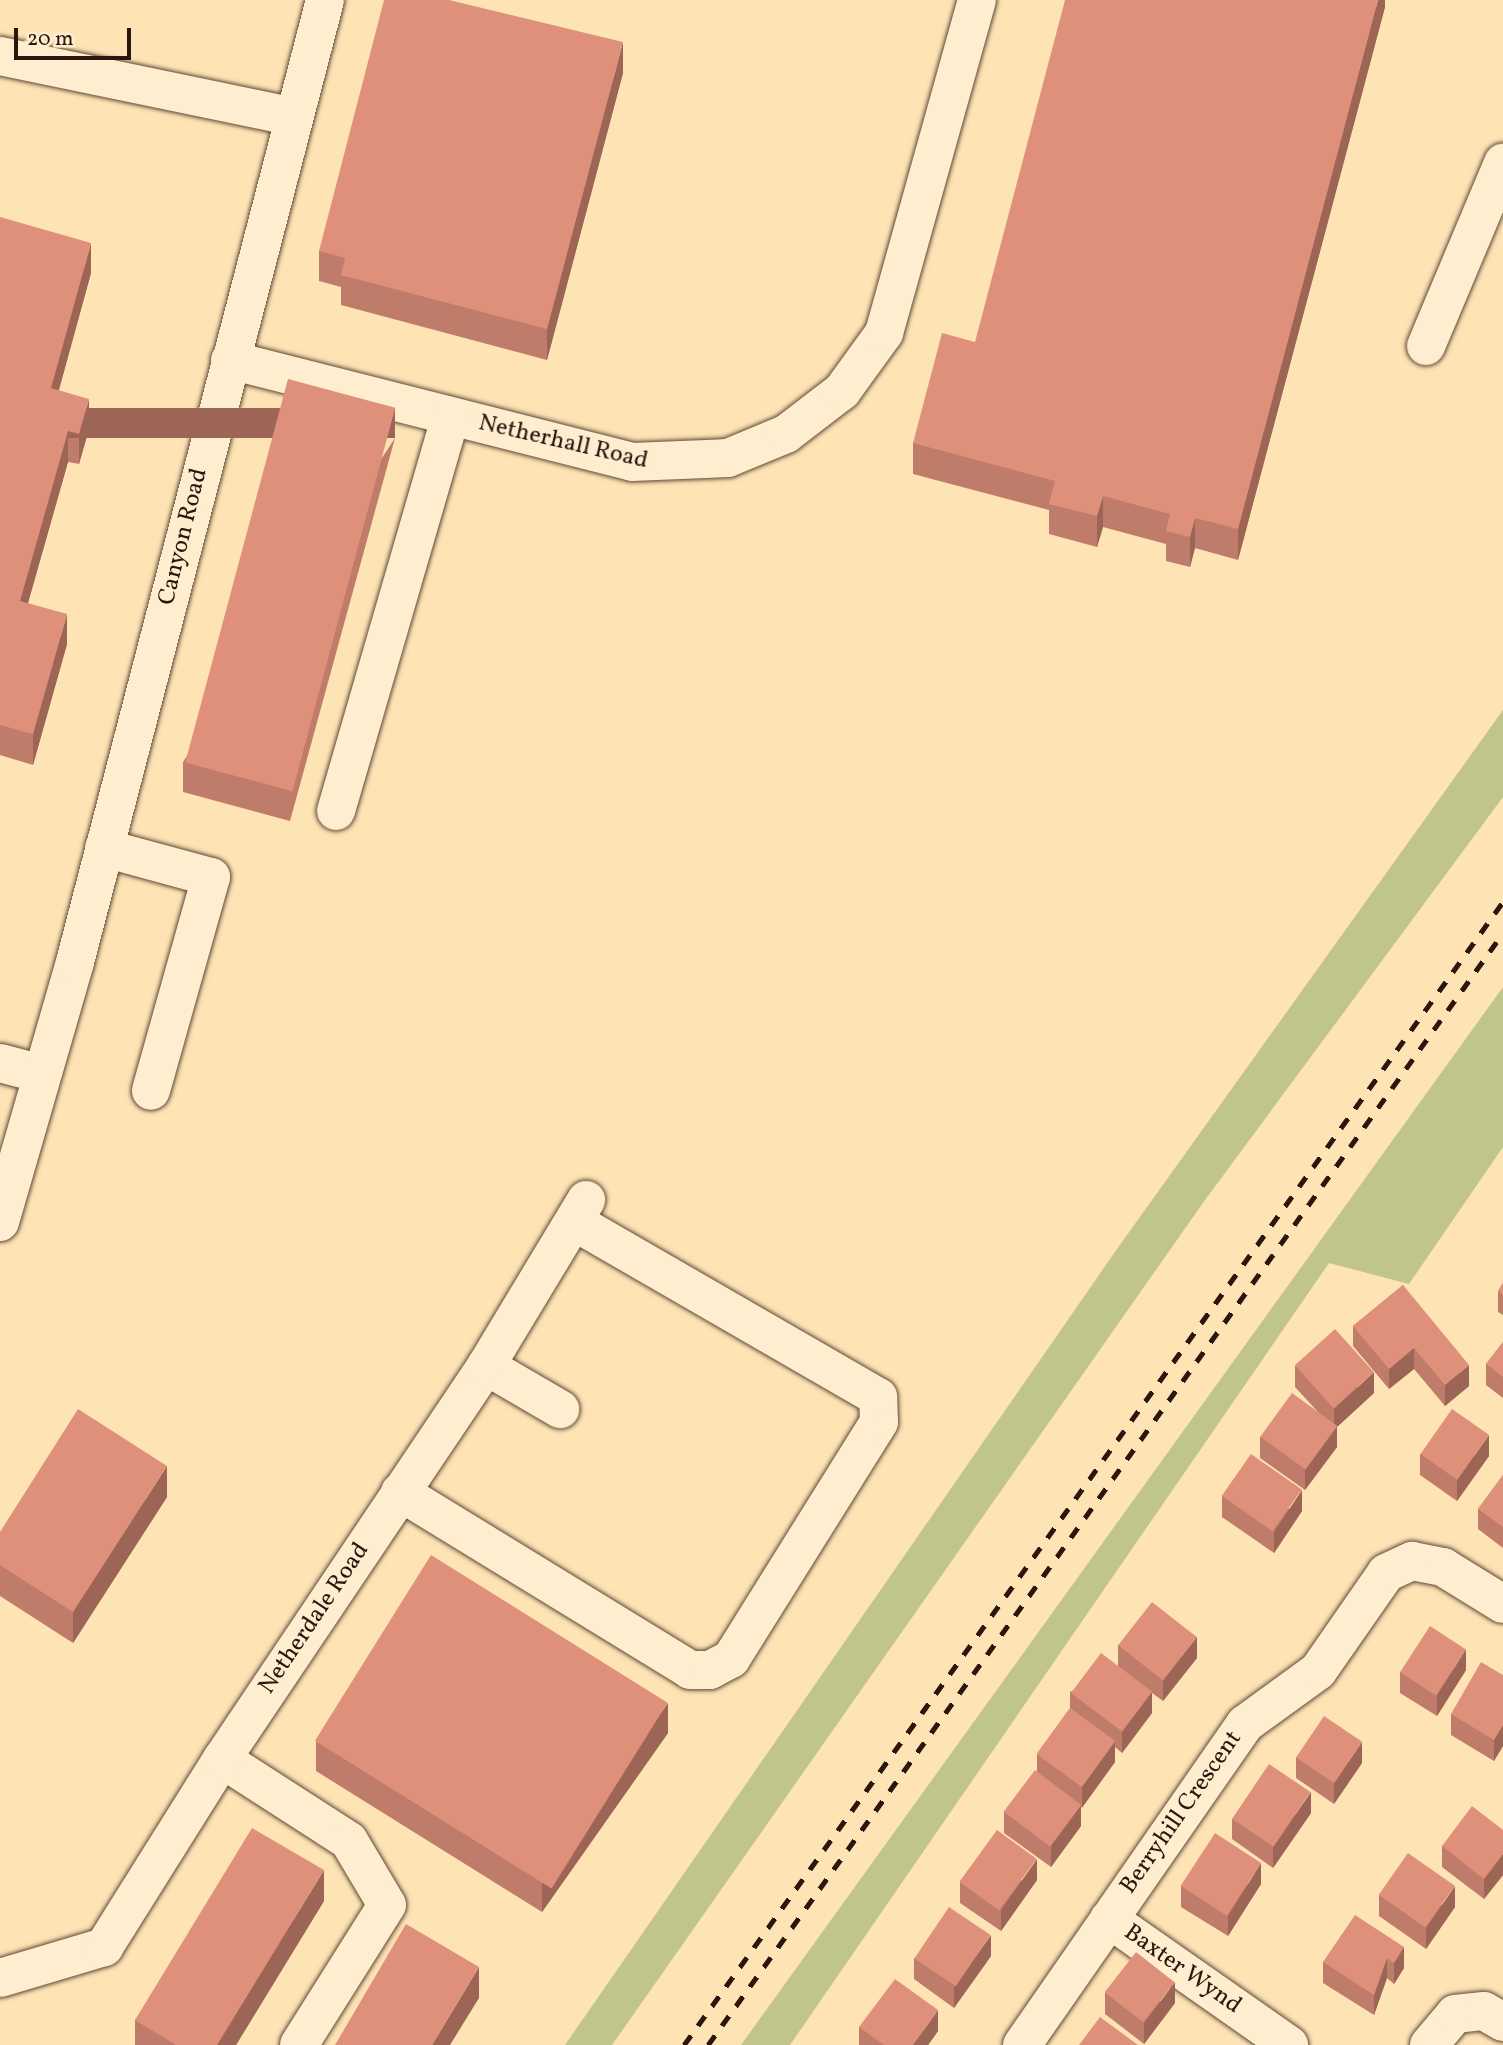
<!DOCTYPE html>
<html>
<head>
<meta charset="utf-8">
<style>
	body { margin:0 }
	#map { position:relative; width:1503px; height:2045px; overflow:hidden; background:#fee3b5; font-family:Vollkorn,serif }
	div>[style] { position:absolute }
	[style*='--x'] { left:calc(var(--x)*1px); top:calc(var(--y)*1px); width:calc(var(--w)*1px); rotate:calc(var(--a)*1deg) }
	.green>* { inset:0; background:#c0c48d }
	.roads { filter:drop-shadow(0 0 2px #5f4937) drop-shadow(0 0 2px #5f4937) }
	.minor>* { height:38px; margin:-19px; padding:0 19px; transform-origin:19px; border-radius:19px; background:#feedcf }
	.rail>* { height:5px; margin-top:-2.5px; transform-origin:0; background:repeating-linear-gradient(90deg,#2a160d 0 12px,transparent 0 24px) }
	.wall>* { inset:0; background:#c07c6a }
	.shaded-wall>* { inset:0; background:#9c6556; transform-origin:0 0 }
	.building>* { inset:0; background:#df907b; transform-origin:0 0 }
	span { translate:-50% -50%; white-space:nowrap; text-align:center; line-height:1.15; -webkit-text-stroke:6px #feedcf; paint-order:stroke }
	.street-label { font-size:24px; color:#2a160d }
	.scale { position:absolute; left:14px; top:28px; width:117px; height:32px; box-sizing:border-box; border:4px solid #2a160d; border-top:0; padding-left:9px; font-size:21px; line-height:24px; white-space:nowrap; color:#2a160d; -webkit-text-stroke:5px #feedcf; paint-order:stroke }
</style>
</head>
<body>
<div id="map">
	<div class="green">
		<i style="clip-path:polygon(1503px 710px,1503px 797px,1205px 1200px,612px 2045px,565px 2045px,1117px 1249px)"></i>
		<i style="clip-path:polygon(1503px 987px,1503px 1147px,1409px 1284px,1329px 1263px,790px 2045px,741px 2045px)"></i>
	</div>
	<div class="roads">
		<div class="minor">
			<i style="--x:0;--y:56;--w:300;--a:11.7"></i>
			<i style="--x:1426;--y:346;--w:199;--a:-67.2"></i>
			<i style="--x:230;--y:360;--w:415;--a:14.2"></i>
			<i style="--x:632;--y:462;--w:96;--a:-2.4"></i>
			<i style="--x:728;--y:458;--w:63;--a:-22.5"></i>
			<i style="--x:786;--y:434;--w:71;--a:-37.5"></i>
			<i style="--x:842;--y:391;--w:72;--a:-54.1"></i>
			<i style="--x:884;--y:333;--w:346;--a:-74.4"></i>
			<i style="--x:336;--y:811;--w:411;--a:-73.8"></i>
			<i style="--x:104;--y:848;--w:111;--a:15.2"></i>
			<i style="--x:211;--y:877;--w:222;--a:105.7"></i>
			<i style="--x:0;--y:1063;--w:43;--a:14.7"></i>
			<i style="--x:0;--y:1222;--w:271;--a:-73.9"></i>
			<i style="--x:75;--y:962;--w:994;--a:-75.43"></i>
			<i style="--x:486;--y:1366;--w:86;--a:30.2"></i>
			<i style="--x:400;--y:1492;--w:340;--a:31.5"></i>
			<i style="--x:690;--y:1670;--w:20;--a:0"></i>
			<i style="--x:710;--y:1670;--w:24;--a:-28"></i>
			<i style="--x:731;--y:1659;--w:279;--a:-58"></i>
			<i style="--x:879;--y:1422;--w:25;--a:-92"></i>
			<i style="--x:878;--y:1397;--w:350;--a:-150"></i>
			<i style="--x:222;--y:1759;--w:151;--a:32.8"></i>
			<i style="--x:349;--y:1841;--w:74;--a:59.3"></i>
			<i style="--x:387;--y:1905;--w:165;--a:122.2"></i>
			<i style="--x:1109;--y:1919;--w:220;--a:35"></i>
			<i style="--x:0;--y:1978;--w:109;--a:-16.6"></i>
			<i style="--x:104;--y:1947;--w:222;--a:-57.9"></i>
			<i style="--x:222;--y:1759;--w:473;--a:-56.1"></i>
			<i style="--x:486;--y:1366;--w:194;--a:-58.9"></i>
			<i style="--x:1022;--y:2045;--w:391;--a:-55.2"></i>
			<i style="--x:1245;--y:1724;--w:90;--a:-36"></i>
			<i style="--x:1318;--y:1671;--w:119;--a:-55.2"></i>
			<i style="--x:1386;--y:1573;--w:29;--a:-25"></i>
			<i style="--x:1412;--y:1561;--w:32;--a:11"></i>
			<i style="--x:1443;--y:1567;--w:70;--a:31.7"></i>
			<i style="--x:1429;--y:2045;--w:40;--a:-50"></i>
			<i style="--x:1455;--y:2014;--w:29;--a:-6"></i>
			<i style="--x:1484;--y:2011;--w:22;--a:30"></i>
		</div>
	</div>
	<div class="rail">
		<i style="--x:684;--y:2045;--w:1406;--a:-54.38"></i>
		<i style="--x:708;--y:2045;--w:1367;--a:-54.44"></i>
	</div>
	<div class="wall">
		<i style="clip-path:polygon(1385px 0,1385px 7px,1238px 560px,1195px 548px,1190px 567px,1166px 561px,1166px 544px,1103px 527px,1097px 547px,1049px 534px,1049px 510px,913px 474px,913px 443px,975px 342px)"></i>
		<i style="clip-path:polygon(623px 73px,547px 360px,341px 305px,341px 287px,319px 281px,319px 251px)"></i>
		<i style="clip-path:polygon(0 217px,91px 273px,59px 390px,89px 429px,79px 464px,68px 462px,28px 603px,67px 644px,33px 765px,0 755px)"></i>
		<i style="clip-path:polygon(395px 438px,290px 821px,183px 792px,183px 762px)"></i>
		<i style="clip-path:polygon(1503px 1283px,1503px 1315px,1498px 1312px,1498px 1291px)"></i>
		<i style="clip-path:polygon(1403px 1285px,1469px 1386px,1445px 1406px,1414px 1369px,1389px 1389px,1353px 1346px,1353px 1326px)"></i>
		<i style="clip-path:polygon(1503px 1342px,1503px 1398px,1486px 1385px,1486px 1364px)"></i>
		<i style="clip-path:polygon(1295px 1366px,1374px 1393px,1337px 1427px,1337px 1447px,1305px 1490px,1260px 1458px,1260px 1437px,1318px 1412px,1295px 1387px)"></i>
		<i style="clip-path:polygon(1420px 1454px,1489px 1456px,1457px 1501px,1420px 1475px)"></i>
		<i style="clip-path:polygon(1503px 1475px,1503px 1548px,1478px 1529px,1478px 1509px)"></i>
		<i style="clip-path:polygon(1222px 1496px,1302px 1511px,1274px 1553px,1222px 1517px)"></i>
		<i style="clip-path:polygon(167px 1497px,73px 1643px,0 1596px,0 1532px)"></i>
		<i style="clip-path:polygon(1118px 1645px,1197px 1658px,1163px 1701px,1152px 1693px,1152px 1713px,1122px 1753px,1115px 1747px,1115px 1762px,1081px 1808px,1081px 1826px,1051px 1867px,1004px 1833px,1004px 1812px,1037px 1772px,1037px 1754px,1070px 1708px,1070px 1692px,1118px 1666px)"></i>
		<i style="clip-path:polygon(1466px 1670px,1437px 1716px,1400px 1693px,1400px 1672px)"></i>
		<i style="clip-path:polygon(1503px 1675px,1503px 1746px,1494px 1761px,1451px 1735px,1451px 1714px)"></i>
		<i style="clip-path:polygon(668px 1733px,542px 1912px,316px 1771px,316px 1741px)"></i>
		<i style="clip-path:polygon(1296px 1757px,1362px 1763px,1334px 1804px,1296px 1778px)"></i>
		<i style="clip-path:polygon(1311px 1813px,1273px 1868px,1232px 1839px,1232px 1819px)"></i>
		<i style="clip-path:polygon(1503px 1830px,1503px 1875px,1484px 1899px,1442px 1867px,1442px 1846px)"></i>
		<i style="clip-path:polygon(1037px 1880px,1001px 1931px,960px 1903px,960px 1882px)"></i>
		<i style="clip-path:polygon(1261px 1884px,1228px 1936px,1181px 1907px,1181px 1886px)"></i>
		<i style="clip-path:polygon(1379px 1895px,1455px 1907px,1426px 1949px,1379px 1916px)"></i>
		<i style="clip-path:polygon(324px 1901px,236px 2045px,135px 2045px,135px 2020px)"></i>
		<i style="clip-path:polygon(1404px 1947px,1404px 1968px,1394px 1984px,1387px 1978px,1374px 2015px,1323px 1983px,1323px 1962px)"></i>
		<i style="clip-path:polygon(991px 1956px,954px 2008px,914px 1979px,914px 1958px)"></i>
		<i style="clip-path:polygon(1105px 1993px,1175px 2003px,1144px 2044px,1105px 2014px)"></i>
		<i style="clip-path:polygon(859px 2027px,938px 2031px,928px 2045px,859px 2045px)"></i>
	</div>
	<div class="shaded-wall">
		<i style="clip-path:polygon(1378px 0,1385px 0,1385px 7px,1238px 560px,1238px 529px)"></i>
		<i style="clip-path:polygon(623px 42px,623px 73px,547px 360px,547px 329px)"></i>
		<i style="clip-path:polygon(91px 243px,91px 273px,51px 418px,51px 388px)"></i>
		<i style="clip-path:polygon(89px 399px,89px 429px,79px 464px,79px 434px)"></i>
		<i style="left:395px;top:408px;width:30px;height:397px;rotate:90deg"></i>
		<i style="clip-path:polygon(68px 431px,68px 462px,20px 631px,20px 601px)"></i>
		<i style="clip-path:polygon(1103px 496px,1103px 527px,1097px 547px,1097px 516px)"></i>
		<i style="clip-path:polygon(1195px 518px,1195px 548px,1190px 567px,1190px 537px)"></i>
		<i style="clip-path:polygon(67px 614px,67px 644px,33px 765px,33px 734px)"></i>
		<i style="clip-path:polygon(1414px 1348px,1414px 1369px,1389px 1389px,1389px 1369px)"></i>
		<i style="clip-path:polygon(1469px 1365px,1469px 1386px,1445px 1406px,1445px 1385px)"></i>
		<i style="clip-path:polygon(1374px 1372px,1374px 1393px,1337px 1427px,1337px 1447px,1305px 1490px,1305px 1469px,1334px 1430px,1334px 1409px)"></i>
		<i style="clip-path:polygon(1489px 1435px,1489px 1456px,1457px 1501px,1457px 1480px)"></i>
		<i style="clip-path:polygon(167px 1466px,167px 1497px,73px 1643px,73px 1612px)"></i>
		<i style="clip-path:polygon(1302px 1490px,1302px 1511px,1274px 1553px,1274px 1532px)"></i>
		<i style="clip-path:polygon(1197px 1637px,1197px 1658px,1163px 1701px,1163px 1680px)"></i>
		<i style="clip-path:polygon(1466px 1649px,1466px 1670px,1437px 1716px,1437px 1695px)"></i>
		<i style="clip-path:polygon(1152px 1692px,1152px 1713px,1122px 1753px,1122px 1732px)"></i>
		<i style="clip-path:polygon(668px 1703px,668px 1733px,542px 1912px,542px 1881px)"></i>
		<i style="clip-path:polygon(1503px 1725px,1503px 1746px,1494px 1761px,1494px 1740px)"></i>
		<i style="clip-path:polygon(1115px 1741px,1115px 1762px,1082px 1808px,1082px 1787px)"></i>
		<i style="clip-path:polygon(1362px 1742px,1362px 1763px,1334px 1804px,1334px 1783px)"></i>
		<i style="clip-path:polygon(1311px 1792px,1311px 1813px,1273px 1868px,1273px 1847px)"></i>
		<i style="clip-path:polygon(1081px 1805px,1081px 1826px,1051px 1867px,1051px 1846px)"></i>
		<i style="clip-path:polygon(1503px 1854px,1503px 1875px,1484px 1899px,1484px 1879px)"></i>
		<i style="clip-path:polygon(1037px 1859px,1037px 1880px,1001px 1931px,1001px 1910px)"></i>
		<i style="clip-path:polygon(1261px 1863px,1261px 1884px,1228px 1936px,1228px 1916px)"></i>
		<i style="clip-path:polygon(324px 1870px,324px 1901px,236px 2045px,217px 2045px)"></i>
		<i style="clip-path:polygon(1455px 1886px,1455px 1907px,1426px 1949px,1426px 1928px)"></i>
		<i style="clip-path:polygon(991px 1935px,991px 1956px,954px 2008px,954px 1987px)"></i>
		<i style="clip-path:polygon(1404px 1947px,1404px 1968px,1394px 1984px,1394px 1963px)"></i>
		<i style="clip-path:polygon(1387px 1958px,1387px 1978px,1374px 2015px,1374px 1995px)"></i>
		<i style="clip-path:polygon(479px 1967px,479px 1998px,450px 2045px,432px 2045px)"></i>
		<i style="clip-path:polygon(1175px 1982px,1175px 2003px,1144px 2044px,1144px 2023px)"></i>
		<i style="clip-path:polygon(938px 2010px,938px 2031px,928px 2045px,913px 2045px)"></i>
	</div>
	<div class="building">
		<i style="clip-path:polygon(384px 0,449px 0,623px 42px,547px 329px,341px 275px,345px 258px,319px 251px)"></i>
		<i style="clip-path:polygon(1065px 0,1378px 0,1238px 529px,1195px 518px,1190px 537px,1166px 531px,1170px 514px,1103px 496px,1097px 516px,1049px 504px,1055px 481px,913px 443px,942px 333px,975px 342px)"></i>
		<i style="clip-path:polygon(0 217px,91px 243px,51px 388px,89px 399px,79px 434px,68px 431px,20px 601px,67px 614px,33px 734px,0 725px)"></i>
		<i style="left:288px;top:379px;width:111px;height:397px;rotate:15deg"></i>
		<i style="clip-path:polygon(1503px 1283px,1503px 1295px,1498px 1291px)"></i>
		<i style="clip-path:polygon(1403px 1285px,1469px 1365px,1445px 1385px,1414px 1348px,1389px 1369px,1353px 1326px)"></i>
		<i style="left:1335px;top:1329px;width:58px;height:54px;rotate:48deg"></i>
		<i style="clip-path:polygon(1503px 1342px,1503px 1377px,1486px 1364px)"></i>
		<i style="left:1292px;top:1393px;width:56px;height:54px;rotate:36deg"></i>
		<i style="clip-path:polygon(78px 1409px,167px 1466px,73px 1612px,0 1565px,0 1532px)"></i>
		<i style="left:1452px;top:1409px;width:45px;height:55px;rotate:35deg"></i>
		<i style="left:1251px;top:1454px;width:62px;height:51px;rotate:35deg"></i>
		<i style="clip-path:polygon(1503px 1475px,1503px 1527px,1478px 1509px)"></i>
		<i style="left:431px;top:1555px;width:279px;height:219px;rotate:32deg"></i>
		<i style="left:1152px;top:1602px;width:57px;height:55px;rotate:38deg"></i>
		<i style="left:1430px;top:1626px;width:43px;height:55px;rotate:33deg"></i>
		<i style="left:1101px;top:1653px;width:64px;height:50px;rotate:37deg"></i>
		<i style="clip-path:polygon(1481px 1662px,1503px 1675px,1503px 1725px,1494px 1740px,1451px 1714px)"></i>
		<i style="left:1070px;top:1708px;width:56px;height:57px;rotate:36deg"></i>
		<i style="left:1324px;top:1716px;width:46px;height:50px;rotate:34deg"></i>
		<i style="left:1269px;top:1764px;width:50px;height:66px;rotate:34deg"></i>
		<i style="left:1035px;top:1770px;width:58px;height:52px;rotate:37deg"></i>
		<i style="clip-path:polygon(1472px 1806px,1503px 1830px,1503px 1854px,1484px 1879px,1442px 1846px)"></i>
		<i style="clip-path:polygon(252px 1828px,324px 1870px,217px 2045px,176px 2045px,135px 2020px)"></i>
		<i style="left:997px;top:1830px;width:49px;height:64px;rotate:36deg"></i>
		<i style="left:1215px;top:1833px;width:55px;height:63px;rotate:33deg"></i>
		<i style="left:1408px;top:1853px;width:57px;height:51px;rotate:35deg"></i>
		<i style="left:949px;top:1907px;width:50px;height:62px;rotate:34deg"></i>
		<i style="clip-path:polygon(1355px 1915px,1404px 1947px,1394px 1963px,1387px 1958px,1374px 1995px,1323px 1962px)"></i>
		<i style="clip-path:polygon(406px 1924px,479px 1967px,432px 2045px,335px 2045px)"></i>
		<i style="left:1136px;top:1952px;width:49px;height:51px;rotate:38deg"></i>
		<i style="clip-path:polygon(895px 1979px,938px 2010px,913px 2045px,884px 2045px,859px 2027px)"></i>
		<i style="clip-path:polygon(1100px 2017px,1138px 2045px,1079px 2045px)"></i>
	</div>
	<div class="street-label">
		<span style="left:563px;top:443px;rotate:13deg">Netherhall Road</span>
		<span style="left:184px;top:537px;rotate:-76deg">Canyon Road</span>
		<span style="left:315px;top:1619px;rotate:-56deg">Netherdale Road</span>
		<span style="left:1182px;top:1813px;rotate:-55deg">Berryhill Crescent</span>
		<span style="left:1182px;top:1970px;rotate:35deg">Baxter Wynd</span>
	</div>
	<div class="scale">20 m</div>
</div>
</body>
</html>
